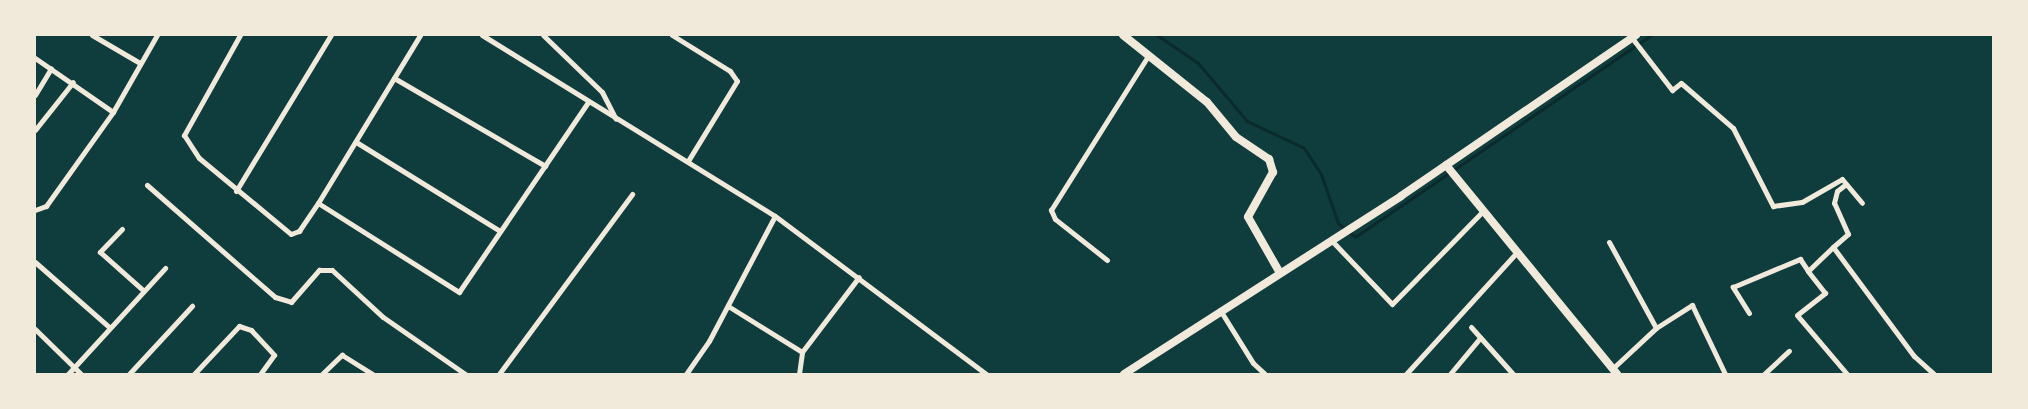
<!DOCTYPE html>
<html>
<head>
<meta charset="utf-8">
<style>
	body { margin:0 }
	#map { position:relative; width:2028px; height:409px; overflow:hidden; background:#0f3d3e; font-family:Manrope,sans-serif }
	div>[style] { position:absolute }
	[style*='--x'] { left:calc(var(--x)*1px); top:calc(var(--y)*1px); width:calc(var(--w)*1px); rotate:calc(var(--a)*1deg) }
	.stream>* { height:3px; margin:-1.5px; padding:0 1.5px; transform-origin:1.5px; border-radius:1.5px; background:#0a2a2b }
	.minor>* { height:5px; margin:-2.5px; padding:0 2.5px; transform-origin:2.5px; border-radius:2.5px; background:#f1e9da }
	.tertiary>* { height:8px; margin:-4px; padding:0 4px; transform-origin:4px; border-radius:4px; background:#f1e9da }
	span { translate:-50% -50%; white-space:nowrap; text-align:center; line-height:1.15; -webkit-text-stroke:5px #f1e9da; paint-order:stroke }
	.frame { position:absolute; inset:0; border:36px solid #f1e9da; pointer-events:none }
</style>
</head>
<body>
<div id="map">
	<div class="stream">
		<i style="--x:1157;--y:35;--w:50;--a:34.3"></i>
		<i style="--x:1198;--y:63;--w:76;--a:49.8"></i>
		<i style="--x:1247;--y:121;--w:63;--a:25.3"></i>
		<i style="--x:1304;--y:148;--w:31;--a:57"></i>
		<i style="--x:1321;--y:174;--w:52;--a:70.9"></i>
		<i style="--x:1338;--y:223;--w:22;--a:39"></i>
		<i style="--x:1355;--y:237;--w:358;--a:-34.3"></i>
	</div>
	<div class="minor">
		<i style="--x:92;--y:35;--w:56;--a:30.3"></i>
		<i style="--x:240;--y:35;--w:115;--a:119.2"></i>
		<i style="--x:184;--y:135;--w:27;--a:57"></i>
		<i style="--x:199;--y:158;--w:119;--a:39.6"></i>
		<i style="--x:291;--y:234;--w:9;--a:-21"></i>
		<i style="--x:299;--y:231;--w:34;--a:-56"></i>
		<i style="--x:318;--y:203;--w:197;--a:-58.7"></i>
		<i style="--x:482;--y:35;--w:344;--a:31.7"></i>
		<i style="--x:775;--y:216;--w:264;--a:36.8"></i>
		<i style="--x:543;--y:35;--w:82;--a:44"></i>
		<i style="--x:602;--y:92;--w:30;--a:63"></i>
		<i style="--x:672;--y:35;--w:68;--a:31.8"></i>
		<i style="--x:730;--y:71;--w:12;--a:55"></i>
		<i style="--x:737;--y:81;--w:94;--a:121.5"></i>
		<i style="--x:1632;--y:38;--w:66;--a:52.4"></i>
		<i style="--x:1672;--y:90;--w:11;--a:-38"></i>
		<i style="--x:1681;--y:83;--w:69;--a:40.9"></i>
		<i style="--x:1733;--y:128;--w:88;--a:62.9"></i>
		<i style="--x:1773;--y:206;--w:29;--a:-8"></i>
		<i style="--x:1802;--y:202;--w:46;--a:-29.9"></i>
		<i style="--x:1842;--y:179;--w:31;--a:50"></i>
		<i style="--x:35;--y:58;--w:95;--a:34.7"></i>
		<i style="--x:394;--y:78;--w:175;--a:30.2"></i>
		<i style="--x:35;--y:95;--w:31;--a:-59"></i>
		<i style="--x:35;--y:130;--w:61;--a:-51.6"></i>
		<i style="--x:356;--y:142;--w:169;--a:31.7"></i>
		<i style="--x:147;--y:185;--w:170;--a:41.2"></i>
		<i style="--x:275;--y:297;--w:17;--a:17"></i>
		<i style="--x:291;--y:302;--w:43;--a:-48.8"></i>
		<i style="--x:319;--y:270;--w:13;--a:0"></i>
		<i style="--x:332;--y:270;--w:69;--a:42.7"></i>
		<i style="--x:383;--y:317;--w:100;--a:34.8"></i>
		<i style="--x:236;--y:191;--w:183;--a:-58.7"></i>
		<i style="--x:318;--y:203;--w:167;--a:32.3"></i>
		<i style="--x:459;--y:292;--w:230;--a:-55.8"></i>
		<i style="--x:35;--y:210;--w:12;--a:-20"></i>
		<i style="--x:46;--y:206;--w:115;--a:-54.5"></i>
		<i style="--x:113;--y:112;--w:89;--a:-60.3"></i>
		<i style="--x:122;--y:229;--w:32;--a:134"></i>
		<i style="--x:100;--y:252;--w:57;--a:41.5"></i>
		<i style="--x:1332;--y:241;--w:87;--a:46.4"></i>
		<i style="--x:1392;--y:304;--w:130;--a:-45.6"></i>
		<i style="--x:1609;--y:242;--w:98;--a:61.3"></i>
		<i style="--x:1833;--y:247;--w:20;--a:-41"></i>
		<i style="--x:1848;--y:234;--w:34;--a:-114"></i>
		<i style="--x:1834;--y:203;--w:12;--a:-76"></i>
		<i style="--x:1837;--y:191;--w:11;--a:-38"></i>
		<i style="--x:1107;--y:260;--w:66;--a:-141.7"></i>
		<i style="--x:1055;--y:219;--w:10;--a:-114"></i>
		<i style="--x:1051;--y:210;--w:182;--a:-57.8"></i>
		<i style="--x:35;--y:262;--w:98;--a:41.3"></i>
		<i style="--x:728;--y:306;--w:87;--a:31.9"></i>
		<i style="--x:1220;--y:310;--w:62;--a:58.1"></i>
		<i style="--x:1253;--y:363;--w:16;--a:43"></i>
		<i style="--x:1749;--y:313;--w:31;--a:-122"></i>
		<i style="--x:1733;--y:287;--w:73;--a:-22.7"></i>
		<i style="--x:1800;--y:259;--w:14;--a:56"></i>
		<i style="--x:1471;--y:327;--w:63;--a:48.2"></i>
		<i style="--x:35;--y:329;--w:64;--a:44.4"></i>
		<i style="--x:1612;--y:369;--w:60;--a:-43"></i>
		<i style="--x:1656;--y:328;--w:43;--a:-32.6"></i>
		<i style="--x:1692;--y:305;--w:76;--a:64.4"></i>
		<i style="--x:68;--y:374;--w:144;--a:-47.5"></i>
		<i style="--x:129;--y:374;--w:93;--a:-47.2"></i>
		<i style="--x:194;--y:374;--w:66;--a:-46.8"></i>
		<i style="--x:239;--y:326;--w:13;--a:18"></i>
		<i style="--x:251;--y:330;--w:34;--a:47"></i>
		<i style="--x:274;--y:355;--w:24;--a:126"></i>
		<i style="--x:322;--y:374;--w:28;--a:-44"></i>
		<i style="--x:342;--y:355;--w:36;--a:32"></i>
		<i style="--x:499;--y:374;--w:224;--a:-53.5"></i>
		<i style="--x:686;--y:374;--w:40;--a:-55.1"></i>
		<i style="--x:709;--y:341;--w:141;--a:-62.2"></i>
		<i style="--x:799;--y:374;--w:22;--a:-82"></i>
		<i style="--x:802;--y:352;--w:94;--a:-52.8"></i>
		<i style="--x:1406;--y:374;--w:165;--a:-47.7"></i>
		<i style="--x:1450;--y:374;--w:47;--a:-50.2"></i>
		<i style="--x:1764;--y:374;--w:34;--a:-43"></i>
		<i style="--x:1847;--y:374;--w:77;--a:-130.3"></i>
		<i style="--x:1797;--y:315;--w:36;--a:-38"></i>
		<i style="--x:1825;--y:293;--w:28;--a:-128"></i>
		<i style="--x:1808;--y:271;--w:35;--a:-44"></i>
		<i style="--x:1833;--y:247;--w:136;--a:53.4"></i>
		<i style="--x:1914;--y:356;--w:27;--a:42"></i>
	</div>
	<div class="tertiary">
		<i style="--x:1123;--y:35;--w:107;--a:38.6"></i>
		<i style="--x:1207;--y:102;--w:45;--a:50.4"></i>
		<i style="--x:1236;--y:137;--w:40;--a:34"></i>
		<i style="--x:1269;--y:159;--w:14;--a:73"></i>
		<i style="--x:1273;--y:172;--w:51;--a:119.1"></i>
		<i style="--x:1248;--y:217;--w:64;--a:60.3"></i>
		<i style="--x:1446;--y:165;--w:270;--a:50.7"></i>
		<i style="--x:1124;--y:374;--w:329;--a:-32.7"></i>
		<i style="--x:1401;--y:196;--w:285;--a:-34.4"></i>
	</div>
	<div class="frame"></div>
</div>
</body>
</html>
